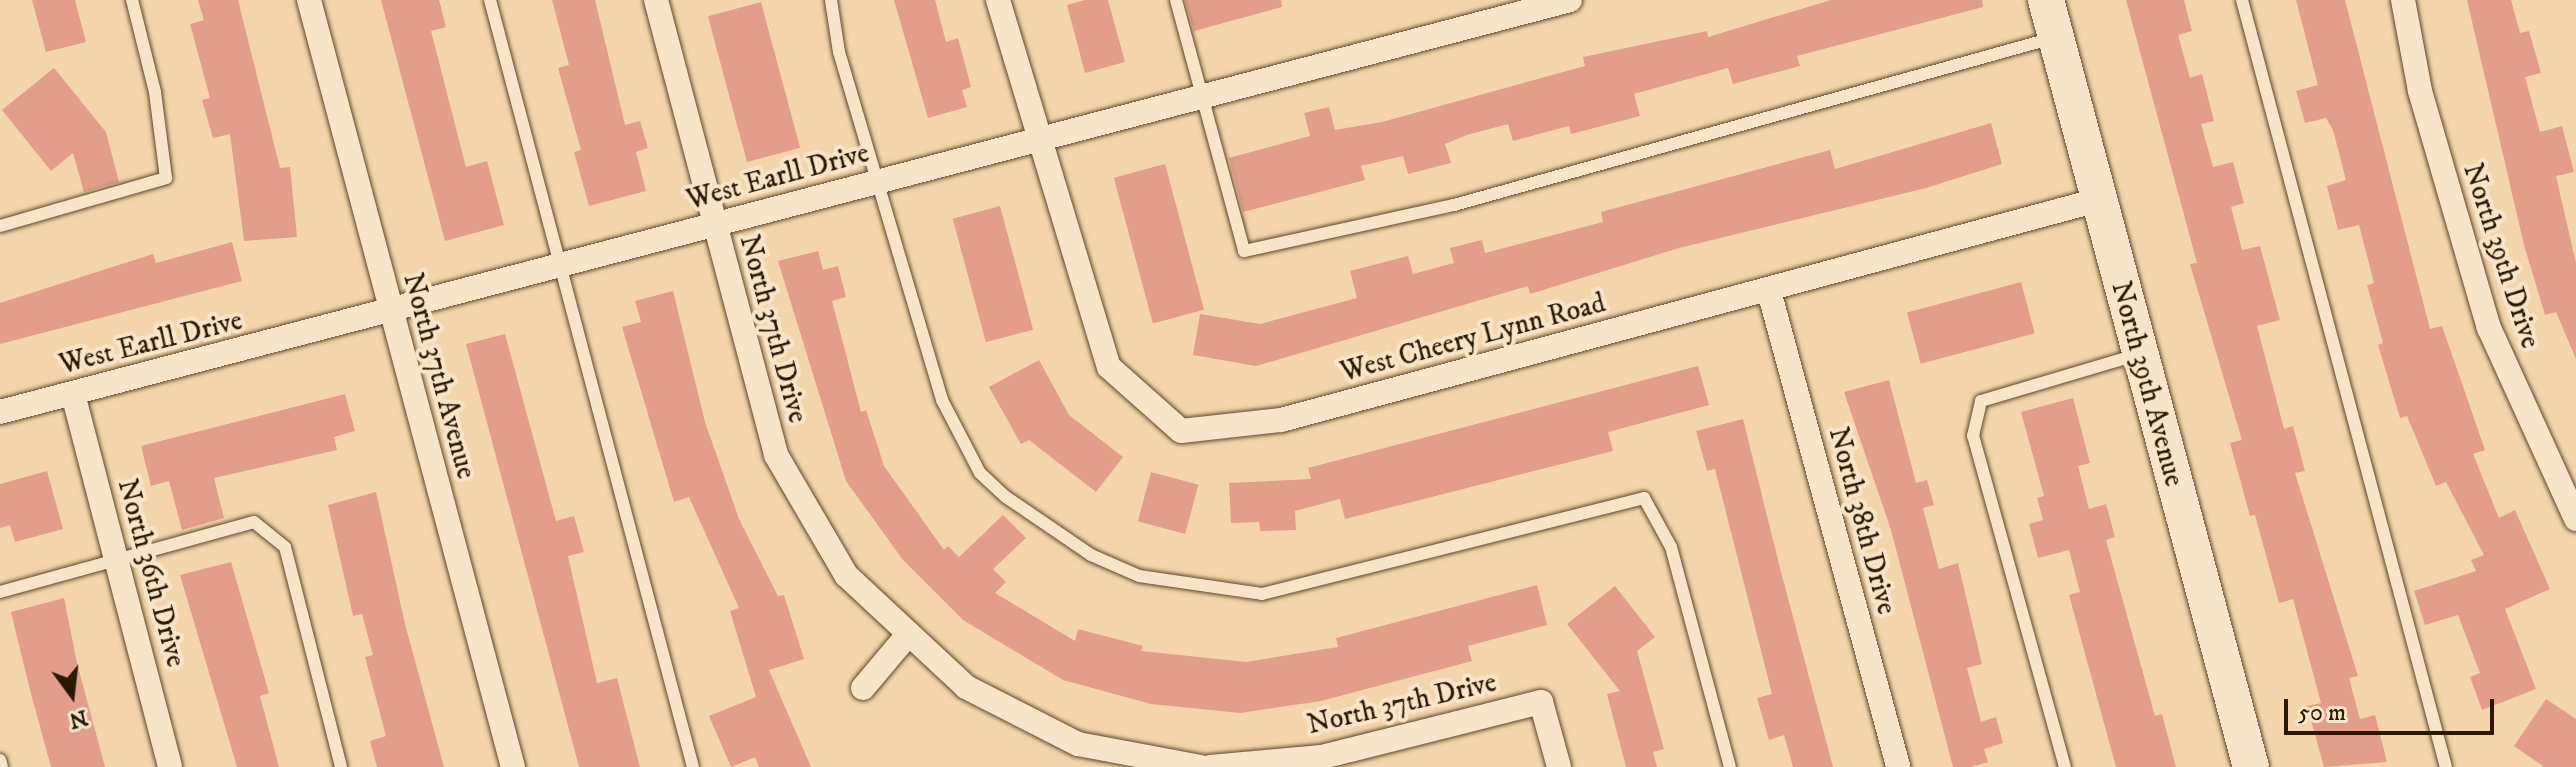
<!DOCTYPE html>
<html>
<head>
<meta charset="utf-8">
<style>
	body { margin:0 }
	#map { position:relative; width:2576px; height:767px; overflow:hidden; background:#f4d5ab; font-family:"IM FELL DW Pica",serif }
	div>[style] { position:absolute }
	[style*='--x'] { left:calc(var(--x)*1px); top:calc(var(--y)*1px); width:calc(var(--w)*1px); rotate:calc(var(--a)*1deg) }
	.building>* { inset:0; background:#e29e8b; transform-origin:0 0 }
	.roads { filter:drop-shadow(0 0 2px #5e472b) drop-shadow(0 0 2px #5e472b) }
	.lane>* { height:12px; margin:-6px; padding:0 6px; transform-origin:6px; border-radius:6px; background:#f8e4c8 }
	.street>* { height:24px; margin:-12px; padding:0 12px; transform-origin:12px; border-radius:12px; background:#f8e4c8 }
	.secondary>* { height:36px; margin:-18px; padding:0 18px; transform-origin:18px; border-radius:18px; background:#f8e4c8 }
	span { translate:-50% -50%; white-space:nowrap; text-align:center; line-height:1.15; -webkit-text-stroke:8px #f8e4c8; paint-order:stroke }
	.street-label { font-size:28px; color:#2c1800 }
	.north { position:absolute; left:32px; top:655px; width:80px; height:80px; -webkit-text-stroke:6px #f8e4c8; paint-order:stroke; rotate:165deg; font-size:22px; font-weight:700; line-height:32px; text-align:center; color:#2c1800 }
	.north::after { content:''; display:block; margin:auto; width:28px; height:36px; background:#2c1800; clip-path:polygon(50% 0,100% 100%,50% 72%,0 100%) }
	.scale { position:absolute; left:2284px; top:699px; width:210px; height:36px; box-sizing:border-box; border:4px solid #2c1800; border-top:0; padding-left:10px; font-size:24px; line-height:28px; white-space:nowrap; color:#2c1800; -webkit-text-stroke:6px #f8e4c8; paint-order:stroke }
</style>
</head>
<body>
<div id="map">
	<div class="building">
		<i style="clip-path:polygon(32px 0,75px 0,86px 42px,46px 52px)"></i>
		<i style="clip-path:polygon(198px 0,238px 0,280px 168px,290px 167px,297px 237px,244px 241px,230px 134px,213px 138px,202px 100px,210px 98px,190px 24px,204px 20px)"></i>
		<i style="clip-path:polygon(381px 0,439px 0,446px 27px,431px 31px,466px 167px,487px 161px,504px 225px,445px 241px)"></i>
		<i style="clip-path:polygon(552px 0,595px 0,625px 125px,640px 121px,648px 148px,636px 152px,646px 191px,589px 206px,574px 152px,581px 150px,558px 68px,569px 65px)"></i>
		<i style="clip-path:polygon(894px 0,935px 0,946px 42px,958px 38px,971px 87px,962px 90px,967px 107px,928px 118px)"></i>
		<i style="clip-path:polygon(1085px 0,1108px 0,1125px 62px,1085px 73px,1067px 5px)"></i>
		<i style="clip-path:polygon(1185px 0,1281px 0,1282px 7px,1194px 31px)"></i>
		<i style="clip-path:polygon(1831px 0,1982px 0,1983px 7px,1797px 56px,1800px 66px,1733px 84px,1728px 68px,1634px 94px,1640px 116px,1571px 134px,1569px 126px,1513px 141px,1508px 124px,1467px 135px,1445px 144px,1451px 163px,1408px 174px,1403px 156px,1361px 166px,1365px 180px,1243px 212px,1229px 158px,1310px 136px,1304px 113px,1329px 107px,1335px 130px,1382px 122px,1585px 66px,1583px 57px,1707px 31px,1708px 37px)"></i>
		<i style="clip-path:polygon(2126px 0,2184px 0,2192px 31px,2178px 35px,2190px 78px,2202px 74px,2214px 121px,2201px 124px,2213px 167px,2233px 162px,2244px 203px,2231px 207px,2242px 250px,2260px 246px,2280px 320px,2257px 326px,2284px 429px,2293px 426px,2305px 471px,2295px 473px,2358px 676px,2349px 678px,2360px 719px,2375px 715px,2387px 762px,2324px 767px,2307px 706px,2321px 703px,2293px 599px,2279px 603px,2255px 515px,2250px 516px,2230px 443px,2242px 440px,2190px 264px,2197px 263px)"></i>
		<i style="clip-path:polygon(2296px 0,2345px 0,2430px 329px,2442px 326px,2485px 450px,2473px 454px,2499px 518px,2515px 510px,2550px 589px,2505px 609px,2536px 689px,2482px 710px,2470px 677px,2480px 673px,2458px 615px,2425px 625px,2414px 591px,2476px 571px,2471px 560px,2484px 555px,2446px 482px,2436px 486px,2407px 416px,2400px 418px,2378px 345px,2383px 343px,2367px 285px,2374px 283px,2359px 225px,2338px 230px,2327px 186px,2346px 180px,2333px 130px,2326px 118px,2305px 123px,2296px 91px,2318px 85px)"></i>
		<i style="clip-path:polygon(2467px 0,2511px 0,2520px 33px,2529px 31px,2541px 73px,2525px 77px,2540px 132px,2562px 126px,2574px 172px,2556px 176px,2576px 263px,2576px 359px,2556px 312px,2545px 315px,2524px 245px)"></i>
		<i style="left:761px;top:2px;width:151px;height:55px;rotate:75deg"></i>
		<i style="clip-path:polygon(54px 68px,106px 132px,119px 182px,84px 192px,73px 153px,51px 171px,2px 110px)"></i>
		<i style="clip-path:polygon(1991px 123px,2002px 164px,1926px 188px,1679px 248px,1530px 294px,1528px 286px,1256px 366px,1193px 355px,1200px 314px,1260px 324px,1357px 298px,1350px 271px,1408px 256px,1413px 274px,1454px 263px,1450px 248px,1482px 240px,1485px 253px,1603px 222px,1601px 212px,1830px 150px,1835px 169px)"></i>
		<i style="left:1165px;top:164px;width:151px;height:53px;rotate:75deg"></i>
		<i style="left:1000px;top:206px;width:128px;height:49px;rotate:75deg"></i>
		<i style="clip-path:polygon(232px 242px,242px 281px,0 344px,0 303px,153px 254px,156px 263px)"></i>
		<i style="clip-path:polygon(818px 251px,823px 270px,838px 266px,846px 297px,832px 301px,861px 412px,866px 410px,884px 466px,944px 550px,948px 546px,959px 557px,1003px 515px,1026px 538px,993px 569px,1006px 582px,995px 593px,1075px 641px,1078px 629px,1143px 646px,1141px 651px,1246px 662px,1338px 647px,1336px 638px,1537px 585px,1547px 625px,1468px 646px,1472px 661px,1321px 701px,1240px 713px,1151px 704px,1063px 680px,963px 620px,903px 560px,846px 481px,778px 261px)"></i>
		<i style="left:2021px;top:282px;width:53px;height:118px;rotate:75deg"></i>
		<i style="clip-path:polygon(673px 291px,705px 422px,739px 519px,778px 596px,784px 595px,804px 659px,769px 670px,811px 767px,759px 767px,755px 757px,731px 767px,709px 716px,756px 697px,730px 611px,739px 608px,689px 497px,674px 502px,622px 327px,641px 322px,635px 301px)"></i>
		<i style="clip-path:polygon(505px 334px,556px 521px,574px 516px,584px 552px,568px 556px,597px 683px,617px 678px,640px 767px,579px 767px,466px 344px)"></i>
		<i style="clip-path:polygon(1039px 360px,1069px 415px,1123px 457px,1096px 492px,1029px 440px,1021px 444px,989px 387px)"></i>
		<i style="clip-path:polygon(1698px 366px,1709px 405px,1608px 432px,1613px 451px,1345px 519px,1340px 499px,1295px 511px,1296px 530px,1260px 531px,1259px 522px,1231px 523px,1229px 483px,1311px 479px,1308px 468px)"></i>
		<i style="clip-path:polygon(1889px 380px,1916px 483px,1927px 480px,1934px 505px,1923px 508px,1939px 569px,1958px 563px,1982px 664px,1967px 668px,1981px 722px,1996px 717px,2003px 743px,1984px 749px,1988px 762px,1971px 767px,1953px 767px,1891px 530px,1844px 392px)"></i>
		<i style="clip-path:polygon(345px 394px,355px 431px,334px 437px,337px 450px,214px 478px,224px 518px,182px 530px,169px 481px,151px 486px,141px 446px)"></i>
		<i style="clip-path:polygon(2073px 398px,2090px 463px,2078px 466px,2089px 509px,2106px 504px,2115px 537px,2106px 540px,2155px 716px,2162px 714px,2176px 767px,2116px 767px,2069px 595px,2080px 592px,2069px 550px,2038px 558px,2029px 524px,2043px 520px,2037px 498px,2044px 496px,2021px 412px)"></i>
		<i style="clip-path:polygon(1743px 419px,1780px 568px,1833px 767px,1793px 767px,1784px 735px,1769px 740px,1757px 698px,1772px 694px,1715px 469px,1707px 471px,1696px 431px)"></i>
		<i style="clip-path:polygon(47px 471px,63px 529px,15px 542px,10px 525px,0 528px,0 484px)"></i>
		<i style="left:1151px;top:472px;width:49px;height:51px;rotate:15deg"></i>
		<i style="clip-path:polygon(376px 492px,405px 624px,444px 767px,377px 767px,370px 741px,386px 736px,365px 657px,373px 655px,362px 614px,353px 616px,328px 505px)"></i>
		<i style="clip-path:polygon(231px 562px,269px 693px,260px 696px,279px 767px,237px 767px,180px 575px)"></i>
		<i style="clip-path:polygon(1615px 586px,1655px 637px,1637px 651px,1664px 749px,1653px 752px,1657px 767px,1626px 767px,1607px 694px,1620px 691px,1567px 624px)"></i>
		<i style="clip-path:polygon(64px 598px,77px 663px,105px 767px,51px 767px,30px 690px,11px 612px)"></i>
		<i style="clip-path:polygon(2546px 699px,2576px 719px,2576px 767px,2544px 767px,2514px 746px)"></i>
	</div>
	<div class="roads">
		<div class="lane">
			<i style="--x:490;--y:0;--w:793;--a:75.18"></i>
			<i style="--x:831;--y:0;--w:53;--a:81.3"></i>
			<i style="--x:839;--y:52;--w:363;--a:73.5"></i>
			<i style="--x:942;--y:400;--w:82;--a:62.5"></i>
			<i style="--x:980;--y:473;--w:35;--a:43"></i>
			<i style="--x:1006;--y:497;--w:103;--a:34.3"></i>
			<i style="--x:1091;--y:555;--w:52;--a:23.6"></i>
			<i style="--x:1139;--y:576;--w:124;--a:8.3"></i>
			<i style="--x:1262;--y:594;--w:394;--a:-14.1"></i>
			<i style="--x:1644;--y:498;--w:56;--a:61.1"></i>
			<i style="--x:1671;--y:547;--w:228;--a:75"></i>
			<i style="--x:1176;--y:0;--w:260;--a:74.8"></i>
			<i style="--x:1244;--y:251;--w:215;--a:-12.4"></i>
			<i style="--x:1454;--y:205;--w:622;--a:-15.58"></i>
			<i style="--x:2242;--y:0;--w:794;--a:75.11"></i>
			<i style="--x:0;--y:226;--w:173;--a:-16.1"></i>
			<i style="--x:166;--y:178;--w:87;--a:-97.3"></i>
			<i style="--x:155;--y:92;--w:95;--a:-104"></i>
			<i style="--x:0;--y:592;--w:263;--a:-15.4"></i>
			<i style="--x:254;--y:522;--w:40;--a:39"></i>
			<i style="--x:285;--y:547;--w:227;--a:75.7"></i>
			<i style="--x:0;--y:760;--w:7;--a:74"></i>
			<i style="--x:2065;--y:767;--w:344;--a:-105.5"></i>
			<i style="--x:1973;--y:436;--w:36;--a:-77"></i>
			<i style="--x:1981;--y:401;--w:162;--a:-16.5"></i>
		</div>
		<div class="street">
			<i style="--x:309;--y:0;--w:794;--a:75.11"></i>
			<i style="--x:656;--y:0;--w:471;--a:75.2"></i>
			<i style="--x:776;--y:455;--w:139;--a:59.7"></i>
			<i style="--x:846;--y:575;--w:164;--a:43"></i>
			<i style="--x:966;--y:687;--w:126;--a:27"></i>
			<i style="--x:1078;--y:744;--w:125;--a:10.6"></i>
			<i style="--x:998;--y:0;--w:383;--a:73.2"></i>
			<i style="--x:1109;--y:367;--w:96;--a:41.6"></i>
			<i style="--x:1181;--y:431;--w:101;--a:-6.3"></i>
			<i style="--x:1281;--y:420;--w:846;--a:-15.07"></i>
			<i style="--x:2403;--y:0;--w:93;--a:79.4"></i>
			<i style="--x:2420;--y:91;--w:247;--a:73.8"></i>
			<i style="--x:2489;--y:328;--w:210;--a:65.5"></i>
			<i style="--x:1769;--y:291;--w:493;--a:74.8"></i>
			<i style="--x:73;--y:394;--w:385;--a:75.4"></i>
			<i style="--x:0;--y:412;--w:1623;--a:-14.7"></i>
			<i style="--x:863;--y:688;--w:67;--a:-49.9"></i>
			<i style="--x:1210;--y:767;--w:112;--a:-5.1"></i>
			<i style="--x:1322;--y:757;--w:226;--a:-14.1"></i>
			<i style="--x:1541;--y:702;--w:67;--a:74.5"></i>
		</div>
		<div class="secondary">
			<i style="--x:2046;--y:0;--w:794;--a:75.04"></i>
		</div>
	</div>
	<div class="street-label">
		<span style="left:778px;top:177px;rotate:-15deg">West Earll Drive</span>
		<span style="left:2501px;top:256px;rotate:72deg">North 39th Drive</span>
		<span style="left:773px;top:329px;rotate:75deg">North 37th Drive</span>
		<span style="left:1473px;top:338px;rotate:-15deg">West Cheery Lynn Road</span>
		<span style="left:151px;top:343px;rotate:-14deg">West Earll Drive</span>
		<span style="left:439px;top:376px;rotate:75deg">North 37th Avenue</span>
		<span style="left:2147px;top:384px;rotate:75deg">North 39th Avenue</span>
		<span style="left:1862px;top:521px;rotate:75deg">North 38th Drive</span>
		<span style="left:151px;top:573px;rotate:75deg">North 36th Drive</span>
		<span style="left:1402px;top:704px;rotate:-13deg">North 37th Drive</span>
	</div>
	<div class="north">N</div>
	<div class="scale">50 m</div>
</div>
</body>
</html>
